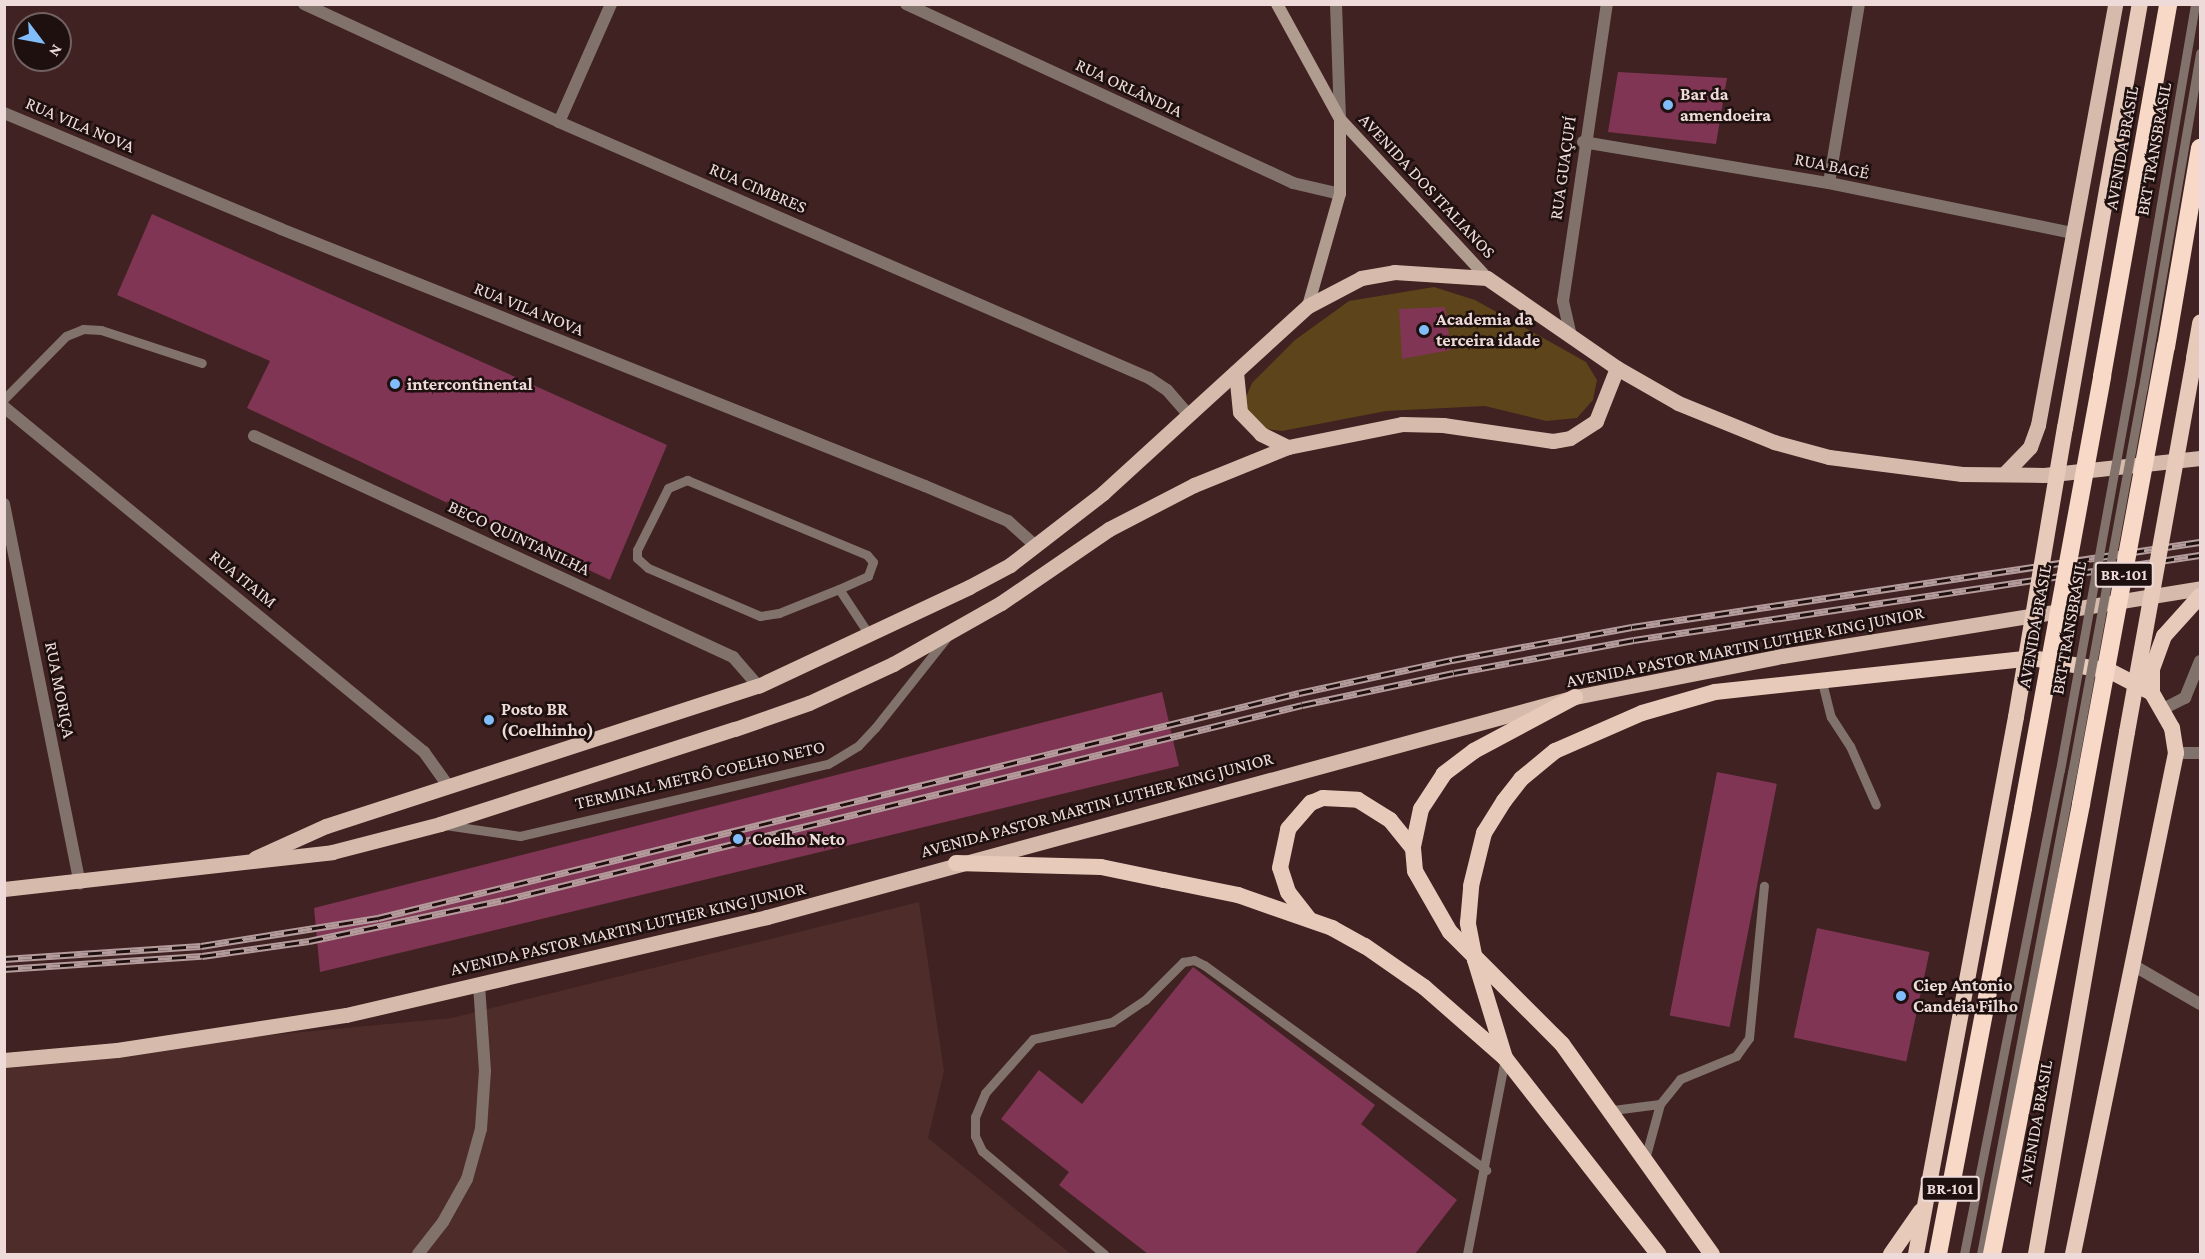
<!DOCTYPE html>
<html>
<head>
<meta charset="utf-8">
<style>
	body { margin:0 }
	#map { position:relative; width:2205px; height:1259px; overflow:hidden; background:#3f2221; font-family:"Crimson Pro",serif }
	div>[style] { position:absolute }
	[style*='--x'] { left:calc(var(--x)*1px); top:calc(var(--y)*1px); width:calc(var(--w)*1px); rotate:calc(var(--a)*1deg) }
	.built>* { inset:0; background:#4e2c2a }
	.green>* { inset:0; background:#5d441a }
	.building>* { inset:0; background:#813554; transform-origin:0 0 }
	.service>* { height:9px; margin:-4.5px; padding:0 4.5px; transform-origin:4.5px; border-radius:4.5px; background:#81736c }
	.minor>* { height:12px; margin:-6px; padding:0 6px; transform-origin:6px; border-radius:6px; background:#81736c }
	.tertiary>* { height:12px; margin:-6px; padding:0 6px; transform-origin:6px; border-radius:6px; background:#81736c }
	.secondary>* { height:12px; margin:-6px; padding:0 6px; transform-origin:6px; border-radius:6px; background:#b19c90 }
	.primary>* { height:15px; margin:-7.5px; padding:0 7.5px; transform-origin:7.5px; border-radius:7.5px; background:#d6bbac }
	.trunk>* { height:16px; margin:-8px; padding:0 8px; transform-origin:8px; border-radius:8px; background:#e7cab9 }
	.motorway>* { height:18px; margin:-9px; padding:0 9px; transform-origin:9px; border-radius:9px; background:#f8d8c6 }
	.rail>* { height:7px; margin-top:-3.5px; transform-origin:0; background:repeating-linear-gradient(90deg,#1d100f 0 14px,#b39c9b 0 28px); box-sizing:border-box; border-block:2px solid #b39c9b }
	.service-bridge>* { height:9px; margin:-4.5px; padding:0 4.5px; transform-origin:4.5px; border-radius:4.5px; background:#81736c }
	.trunk-bridge>* { height:16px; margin:-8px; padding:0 8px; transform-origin:8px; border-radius:8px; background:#e7cab9 }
	.motorway-bridge>* { height:18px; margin:-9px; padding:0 9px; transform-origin:9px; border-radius:9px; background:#f8d8c6 }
	.dots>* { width:16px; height:16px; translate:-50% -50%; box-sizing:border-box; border:3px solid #1d100f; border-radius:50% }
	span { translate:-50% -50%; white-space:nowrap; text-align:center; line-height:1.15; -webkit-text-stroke:5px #1d100f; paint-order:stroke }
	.shield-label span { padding:2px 4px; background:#1d100f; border:2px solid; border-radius:4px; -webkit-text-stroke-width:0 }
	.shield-label { font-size:16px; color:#eedbd9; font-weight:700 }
	.street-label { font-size:18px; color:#eedbd9 }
	.poi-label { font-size:18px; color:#eedbd9; font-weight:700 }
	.left { translate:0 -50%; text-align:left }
	.frame { position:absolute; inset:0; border:6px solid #eedbd9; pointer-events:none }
	.north { position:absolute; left:12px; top:12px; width:60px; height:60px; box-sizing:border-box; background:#1d100f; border:2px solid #716160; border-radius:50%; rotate:122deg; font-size:16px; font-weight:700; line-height:24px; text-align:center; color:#eedbd9 }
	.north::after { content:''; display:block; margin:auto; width:21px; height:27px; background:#80bdfa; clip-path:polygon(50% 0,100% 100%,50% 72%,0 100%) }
</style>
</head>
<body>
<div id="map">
	<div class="built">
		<i style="clip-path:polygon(919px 902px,944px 1071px,928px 1138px,1071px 1254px,5px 1254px,5px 1060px,452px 1018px)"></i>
	</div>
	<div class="green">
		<i style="clip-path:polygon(1434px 287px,1475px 300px,1586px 362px,1597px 380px,1593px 400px,1577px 418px,1546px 421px,1485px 406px,1386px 411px,1282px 431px,1259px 428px,1242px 406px,1252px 383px,1295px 340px,1349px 301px)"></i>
	</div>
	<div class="building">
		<i style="clip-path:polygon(1618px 72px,1727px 78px,1716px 144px,1608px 132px)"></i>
		<i style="clip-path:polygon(152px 214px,667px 445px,610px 580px,247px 408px,270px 361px,117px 295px)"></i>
		<i style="clip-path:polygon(1445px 307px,1451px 350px,1402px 359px,1399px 309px)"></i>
		<i style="clip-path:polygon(1162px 692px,1179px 766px,320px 972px,314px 908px)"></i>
		<i style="left:1717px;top:772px;width:61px;height:248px;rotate:11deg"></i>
		<i style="left:1817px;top:928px;width:115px;height:112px;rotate:12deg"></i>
		<i style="clip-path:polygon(1193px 967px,1375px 1105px,1361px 1124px,1457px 1200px,1415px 1254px,1148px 1254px,1059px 1185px,1069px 1172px,1001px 1119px,1039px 1070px,1082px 1104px)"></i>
	</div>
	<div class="service">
		<i style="--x:2130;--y:385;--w:387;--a:-80.3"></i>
		<i style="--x:2143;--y:387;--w:339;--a:-80.3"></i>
		<i style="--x:4;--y:399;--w:88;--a:-45.5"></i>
		<i style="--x:66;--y:336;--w:18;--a:-22"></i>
		<i style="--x:83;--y:329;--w:18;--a:3"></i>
		<i style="--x:101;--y:330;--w:106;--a:18.1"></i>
		<i style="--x:839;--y:589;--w:65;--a:158.2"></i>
		<i style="--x:779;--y:613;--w:19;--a:171"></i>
		<i style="--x:760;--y:616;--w:122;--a:-156.8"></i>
		<i style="--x:648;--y:568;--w:15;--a:-138"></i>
		<i style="--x:637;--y:558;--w:8;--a:-90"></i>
		<i style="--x:637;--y:550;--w:69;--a:-63.4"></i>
		<i style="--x:668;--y:488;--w:21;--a:-23"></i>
		<i style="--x:687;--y:480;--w:195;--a:22.6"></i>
		<i style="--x:867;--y:555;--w:9;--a:49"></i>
		<i style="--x:873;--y:562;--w:15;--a:110"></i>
		<i style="--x:868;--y:576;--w:32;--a:156"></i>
		<i style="--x:839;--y:589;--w:56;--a:56.6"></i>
		<i style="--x:1822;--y:682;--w:36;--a:76"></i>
		<i style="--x:1831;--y:717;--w:35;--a:57"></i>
		<i style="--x:1850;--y:746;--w:64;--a:66.2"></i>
		<i style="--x:445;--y:825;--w:76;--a:8.3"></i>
		<i style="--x:520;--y:836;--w:316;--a:-13.2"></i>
		<i style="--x:828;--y:764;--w:35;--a:-31"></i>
		<i style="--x:858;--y:746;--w:25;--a:-47"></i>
		<i style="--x:875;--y:728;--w:116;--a:-51.6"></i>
		<i style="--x:1660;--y:1104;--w:32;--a:-51"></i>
		<i style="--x:1680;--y:1079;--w:61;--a:-22.3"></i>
		<i style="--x:1736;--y:1056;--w:22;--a:-54"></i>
		<i style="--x:1749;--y:1038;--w:153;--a:-84.4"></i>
		<i style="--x:1613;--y:1110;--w:47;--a:-7.3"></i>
		<i style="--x:1660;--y:1104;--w:57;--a:105.3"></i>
		<i style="--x:1104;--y:1254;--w:160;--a:-139.8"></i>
		<i style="--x:982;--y:1151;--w:17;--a:-115"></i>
		<i style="--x:975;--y:1136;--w:19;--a:-90"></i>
		<i style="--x:975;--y:1117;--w:26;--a:-67"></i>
		<i style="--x:985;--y:1093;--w:72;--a:-48.4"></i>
		<i style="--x:1033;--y:1039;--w:81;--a:-12.1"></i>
		<i style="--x:1112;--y:1022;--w:40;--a:-34"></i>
		<i style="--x:1145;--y:1000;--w:54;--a:-45"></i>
		<i style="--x:1183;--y:962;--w:11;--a:-10"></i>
		<i style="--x:1194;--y:960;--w:11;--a:27"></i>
		<i style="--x:1204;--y:965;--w:349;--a:36"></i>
		<i style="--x:1467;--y:1254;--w:200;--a:-79"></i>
		<i style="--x:1964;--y:1254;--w:493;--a:-78.8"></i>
		<i style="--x:1981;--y:1254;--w:490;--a:-79.3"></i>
	</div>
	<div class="minor">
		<i style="--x:304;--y:4;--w:281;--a:24.8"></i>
		<i style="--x:559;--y:122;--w:643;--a:23.46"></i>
		<i style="--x:1149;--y:378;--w:22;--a:34"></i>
		<i style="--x:1167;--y:390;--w:33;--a:49"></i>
		<i style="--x:906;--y:4;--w:426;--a:24.8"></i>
		<i style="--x:1293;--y:183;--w:48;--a:13.2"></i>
		<i style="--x:4;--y:113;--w:300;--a:22.7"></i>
		<i style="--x:281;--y:229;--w:693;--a:21.76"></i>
		<i style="--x:925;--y:486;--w:90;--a:22.9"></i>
		<i style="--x:1008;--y:521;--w:38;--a:42"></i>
		<i style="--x:559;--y:122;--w:129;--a:-66.2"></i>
		<i style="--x:1583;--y:142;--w:249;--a:9.5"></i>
		<i style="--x:1829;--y:183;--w:249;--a:11.6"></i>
		<i style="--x:1829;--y:183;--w:181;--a:-80.5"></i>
		<i style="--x:4;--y:407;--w:544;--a:39.4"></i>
		<i style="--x:424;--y:752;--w:43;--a:54.5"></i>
		<i style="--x:254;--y:436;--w:528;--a:24.77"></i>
		<i style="--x:733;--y:657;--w:38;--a:49"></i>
		<i style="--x:4;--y:504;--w:387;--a:78.7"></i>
		<i style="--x:2163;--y:709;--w:25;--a:-27"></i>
		<i style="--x:2185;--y:698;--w:40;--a:-68"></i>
		<i style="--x:2176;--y:753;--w:24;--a:0"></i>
		<i style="--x:2131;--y:964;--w:80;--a:30.1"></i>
		<i style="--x:418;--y:1254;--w:41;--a:-52"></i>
		<i style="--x:443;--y:1222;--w:49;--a:-60.8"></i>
		<i style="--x:467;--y:1179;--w:52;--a:-74.4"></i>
		<i style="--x:481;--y:1129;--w:58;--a:-86.1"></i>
		<i style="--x:485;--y:1071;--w:86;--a:-94"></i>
	</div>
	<div class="tertiary">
		<i style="--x:1336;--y:4;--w:115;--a:88"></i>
		<i style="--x:1571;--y:336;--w:36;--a:-103"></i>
		<i style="--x:1563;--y:301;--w:300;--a:-81.6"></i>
	</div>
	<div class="secondary">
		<i style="--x:1277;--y:4;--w:131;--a:61.3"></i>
		<i style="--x:1340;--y:119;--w:217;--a:47.2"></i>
		<i style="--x:1308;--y:306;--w:116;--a:-74.1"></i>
		<i style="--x:1340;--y:194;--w:75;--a:-90"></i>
	</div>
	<div class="primary">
		<i style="--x:1236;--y:372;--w:40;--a:84.3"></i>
		<i style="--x:1240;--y:412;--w:30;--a:46"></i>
		<i style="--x:1261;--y:434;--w:30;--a:26"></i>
		<i style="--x:2005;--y:473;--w:36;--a:-46"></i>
		<i style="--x:2030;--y:447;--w:23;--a:-70"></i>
		<i style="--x:2038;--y:425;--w:428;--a:-79.6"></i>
		<i style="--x:255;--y:858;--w:78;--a:-24.3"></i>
		<i style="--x:326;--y:826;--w:454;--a:-18"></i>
		<i style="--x:758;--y:686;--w:233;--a:-25.1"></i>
		<i style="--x:969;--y:587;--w:47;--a:-28.2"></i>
		<i style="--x:1010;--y:565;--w:118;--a:-37.7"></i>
		<i style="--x:1103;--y:493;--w:277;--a:-42.4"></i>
		<i style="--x:1308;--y:306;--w:60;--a:-27.8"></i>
		<i style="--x:1361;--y:278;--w:34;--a:-10"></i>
		<i style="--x:1394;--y:272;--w:93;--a:3.7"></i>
		<i style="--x:1487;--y:278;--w:158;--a:34.7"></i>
		<i style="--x:1617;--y:368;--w:70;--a:29.8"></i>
		<i style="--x:1678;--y:403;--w:104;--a:22.1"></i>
		<i style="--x:1774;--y:442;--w:57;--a:15.3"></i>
		<i style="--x:1829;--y:457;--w:134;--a:7.3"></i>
		<i style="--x:1962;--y:474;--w:82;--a:0.7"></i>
		<i style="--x:2044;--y:475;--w:157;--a:-6.2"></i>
		<i style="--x:4;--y:889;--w:330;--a:-6.4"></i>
		<i style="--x:332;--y:852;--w:112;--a:-14.5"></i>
		<i style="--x:440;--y:824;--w:310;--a:-17.9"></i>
		<i style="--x:735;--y:729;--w:78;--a:-19.4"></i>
		<i style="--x:809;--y:703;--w:93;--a:-24.9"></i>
		<i style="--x:893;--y:664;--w:124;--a:-29.5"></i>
		<i style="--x:1001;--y:603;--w:131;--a:-34.4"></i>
		<i style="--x:1109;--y:529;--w:96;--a:-27.4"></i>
		<i style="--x:1194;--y:485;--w:101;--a:-22"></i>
		<i style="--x:1288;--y:447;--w:116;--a:-11.4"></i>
		<i style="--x:1402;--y:424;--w:41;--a:1.4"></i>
		<i style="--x:1443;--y:425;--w:111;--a:8.3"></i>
		<i style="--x:1553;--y:441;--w:17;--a:-10"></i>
		<i style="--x:1570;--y:438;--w:31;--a:-33"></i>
		<i style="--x:1596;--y:421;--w:57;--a:-68.4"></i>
		<i style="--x:4;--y:1060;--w:113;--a:-5.1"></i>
		<i style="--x:117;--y:1050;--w:232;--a:-8.7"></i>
		<i style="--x:346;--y:1015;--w:432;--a:-13.1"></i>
		<i style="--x:767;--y:917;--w:837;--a:-15.23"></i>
		<i style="--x:1575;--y:697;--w:211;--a:-11.2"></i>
		<i style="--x:1782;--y:656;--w:423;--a:-9.2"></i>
	</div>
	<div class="trunk">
		<i style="--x:2194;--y:358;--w:36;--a:-80"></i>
		<i style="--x:2065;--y:428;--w:431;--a:-80"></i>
		<i style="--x:2152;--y:693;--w:24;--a:-90"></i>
		<i style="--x:2152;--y:669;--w:35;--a:-70"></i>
		<i style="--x:2164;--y:636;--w:54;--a:-48"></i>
		<i style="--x:1575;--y:697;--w:115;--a:151.9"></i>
		<i style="--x:1474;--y:751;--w:38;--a:143"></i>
		<i style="--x:1444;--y:774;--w:42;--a:123.3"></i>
		<i style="--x:1421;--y:809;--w:40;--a:102"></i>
		<i style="--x:1413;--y:848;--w:23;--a:85"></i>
		<i style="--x:1415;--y:871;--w:70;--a:60.2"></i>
		<i style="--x:1450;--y:932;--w:158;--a:45"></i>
		<i style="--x:1562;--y:1044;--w:258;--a:54.5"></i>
		<i style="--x:956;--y:863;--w:145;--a:1.6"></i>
		<i style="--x:1101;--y:867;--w:64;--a:11.7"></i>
		<i style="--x:1164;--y:880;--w:76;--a:11.5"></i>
		<i style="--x:1238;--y:895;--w:100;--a:19.3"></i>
		<i style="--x:1332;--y:928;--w:38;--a:29"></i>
		<i style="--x:1365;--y:946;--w:72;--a:34.8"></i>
		<i style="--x:1424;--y:987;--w:108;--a:41.2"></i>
		<i style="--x:1505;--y:1058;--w:249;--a:52"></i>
		<i style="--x:1309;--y:919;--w:34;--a:-128"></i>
		<i style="--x:1288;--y:892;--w:25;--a:-108"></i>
		<i style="--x:1280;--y:868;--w:40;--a:-78"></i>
		<i style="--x:1288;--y:829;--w:35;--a:-49"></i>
		<i style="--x:1311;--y:803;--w:13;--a:-23"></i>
		<i style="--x:1323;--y:798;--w:35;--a:3"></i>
		<i style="--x:1358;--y:800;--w:38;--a:32"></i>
		<i style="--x:1390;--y:820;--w:36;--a:51"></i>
		<i style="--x:1505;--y:1058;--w:102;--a:-107"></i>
		<i style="--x:1475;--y:960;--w:38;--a:-101"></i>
		<i style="--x:1468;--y:923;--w:37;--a:-85"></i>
		<i style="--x:1471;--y:886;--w:55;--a:-76.2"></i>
		<i style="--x:1484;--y:833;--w:38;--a:-58"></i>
		<i style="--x:1504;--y:801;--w:28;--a:-52"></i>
		<i style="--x:1521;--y:779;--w:44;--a:-39.5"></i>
		<i style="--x:1555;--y:751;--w:95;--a:-23.6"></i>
		<i style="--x:1642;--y:713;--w:76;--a:-16"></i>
		<i style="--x:1715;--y:692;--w:318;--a:-6.1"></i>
		<i style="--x:2031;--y:658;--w:80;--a:9.3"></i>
		<i style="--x:2110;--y:671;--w:47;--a:27.6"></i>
		<i style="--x:2152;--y:693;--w:40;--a:60.3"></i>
		<i style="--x:2172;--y:728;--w:25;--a:81"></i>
		<i style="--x:2176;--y:753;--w:511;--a:101.62"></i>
		<i style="--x:1891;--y:1254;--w:52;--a:-55.1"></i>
		<i style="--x:1916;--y:1254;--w:546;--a:-79.45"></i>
		<i style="--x:2036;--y:1254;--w:530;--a:-80.11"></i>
	</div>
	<div class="motorway">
		<i style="--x:2166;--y:347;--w:202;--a:-80.3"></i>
		<i style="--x:2102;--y:376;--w:378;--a:-79.9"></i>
		<i style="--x:1938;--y:1254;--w:454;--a:-79.2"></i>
		<i style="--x:1992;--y:1254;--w:459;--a:-78.8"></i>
	</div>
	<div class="rail">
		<i style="--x:4;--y:959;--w:197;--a:-3.8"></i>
		<i style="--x:201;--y:946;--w:179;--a:-9"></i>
		<i style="--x:378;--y:918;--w:948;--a:-13.73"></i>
		<i style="--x:1299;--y:693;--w:157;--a:-12.2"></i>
		<i style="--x:1452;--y:660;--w:183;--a:-10.4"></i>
		<i style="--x:1632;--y:627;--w:574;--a:-8.51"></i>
		<i style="--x:4;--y:969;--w:198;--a:-3.8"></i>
		<i style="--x:202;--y:956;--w:108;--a:-8"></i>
		<i style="--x:309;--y:941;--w:199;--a:-11.9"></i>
		<i style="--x:504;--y:900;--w:821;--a:-13.73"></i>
		<i style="--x:1302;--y:705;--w:155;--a:-11.9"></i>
		<i style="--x:1454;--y:673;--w:183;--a:-10.4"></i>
		<i style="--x:1634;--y:640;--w:572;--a:-8.54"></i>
	</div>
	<div class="service-bridge">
		<i style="--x:2060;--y:770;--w:391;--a:-79.7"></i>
		<i style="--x:2072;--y:773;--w:392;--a:-79.6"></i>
	</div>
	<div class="trunk-bridge">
		<i style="--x:2016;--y:717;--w:293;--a:-80.4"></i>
		<i style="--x:2127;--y:732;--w:380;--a:-79.8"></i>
	</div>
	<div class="motorway-bridge">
		<i style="--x:2081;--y:804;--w:465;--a:-79.5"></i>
		<i style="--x:2023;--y:808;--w:439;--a:-79.6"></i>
	</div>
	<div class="dots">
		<i style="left:1668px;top:105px;background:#80bdfa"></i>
		<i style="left:1424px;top:330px;background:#80bdfa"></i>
		<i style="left:395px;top:384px;background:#80bdfa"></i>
		<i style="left:489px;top:720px;background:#80bdfa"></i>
		<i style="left:738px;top:839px;background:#80bdfa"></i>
		<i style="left:1901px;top:996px;background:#80bdfa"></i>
	</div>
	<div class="shield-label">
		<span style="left:2124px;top:575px">BR-101</span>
		<span style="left:1950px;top:1189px">BR-101</span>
	</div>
	<div class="street-label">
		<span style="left:1129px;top:88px;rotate:25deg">RUA ORLÂNDIA</span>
		<span style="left:80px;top:125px;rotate:23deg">RUA VILA NOVA</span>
		<span style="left:2122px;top:148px;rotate:-80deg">AVENIDA BRASIL</span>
		<span style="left:2154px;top:149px;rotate:-80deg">BRT TRANSBRASIL</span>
		<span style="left:1832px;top:166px;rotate:11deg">RUA BAGÉ</span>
		<span style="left:1563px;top:168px;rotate:-82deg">RUA GUAÇUPÍ</span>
		<span style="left:1427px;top:186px;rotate:47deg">AVENIDA DOS ITALIANOS</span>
		<span style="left:758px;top:188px;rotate:23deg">RUA CIMBRES</span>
		<span style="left:529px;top:309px;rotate:22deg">RUA VILA NOVA</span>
		<span style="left:519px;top:538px;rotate:25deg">BECO QUINTANILHA</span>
		<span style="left:243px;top:579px;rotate:39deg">RUA ITAIM</span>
		<span style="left:2035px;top:626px;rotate:-80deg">AVENIDA BRASIL</span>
		<span style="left:2069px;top:628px;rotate:-80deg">BRT TRANSBRASIL</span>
		<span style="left:1745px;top:647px;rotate:-11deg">AVENIDA PASTOR MARTIN LUTHER KING JUNIOR</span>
		<span style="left:60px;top:690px;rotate:79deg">RUA MORIÇA</span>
		<span style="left:700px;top:775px;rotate:-13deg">TERMINAL METRÔ COELHO NETO</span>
		<span style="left:1097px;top:805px;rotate:-15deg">AVENIDA PASTOR MARTIN LUTHER KING JUNIOR</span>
		<span style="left:628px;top:929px;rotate:-13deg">AVENIDA PASTOR MARTIN LUTHER KING JUNIOR</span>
		<span style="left:2036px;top:1122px;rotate:-80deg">AVENIDA BRASIL</span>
	</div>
	<div class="poi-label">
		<span class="left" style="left:1680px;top:105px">Bar da<br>amendoeira</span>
		<span class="left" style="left:1436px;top:330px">Academia da<br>terceira idade</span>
		<span class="left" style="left:407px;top:384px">intercontinental</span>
		<span class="left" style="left:501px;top:720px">Posto BR<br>(Coelhinho)</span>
		<span class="left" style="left:752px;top:839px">Coelho Neto</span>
		<span class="left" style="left:1913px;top:996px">Ciep Antonio<br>Candeia Filho</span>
	</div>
	<div class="frame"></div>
	<div class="north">N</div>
</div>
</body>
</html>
